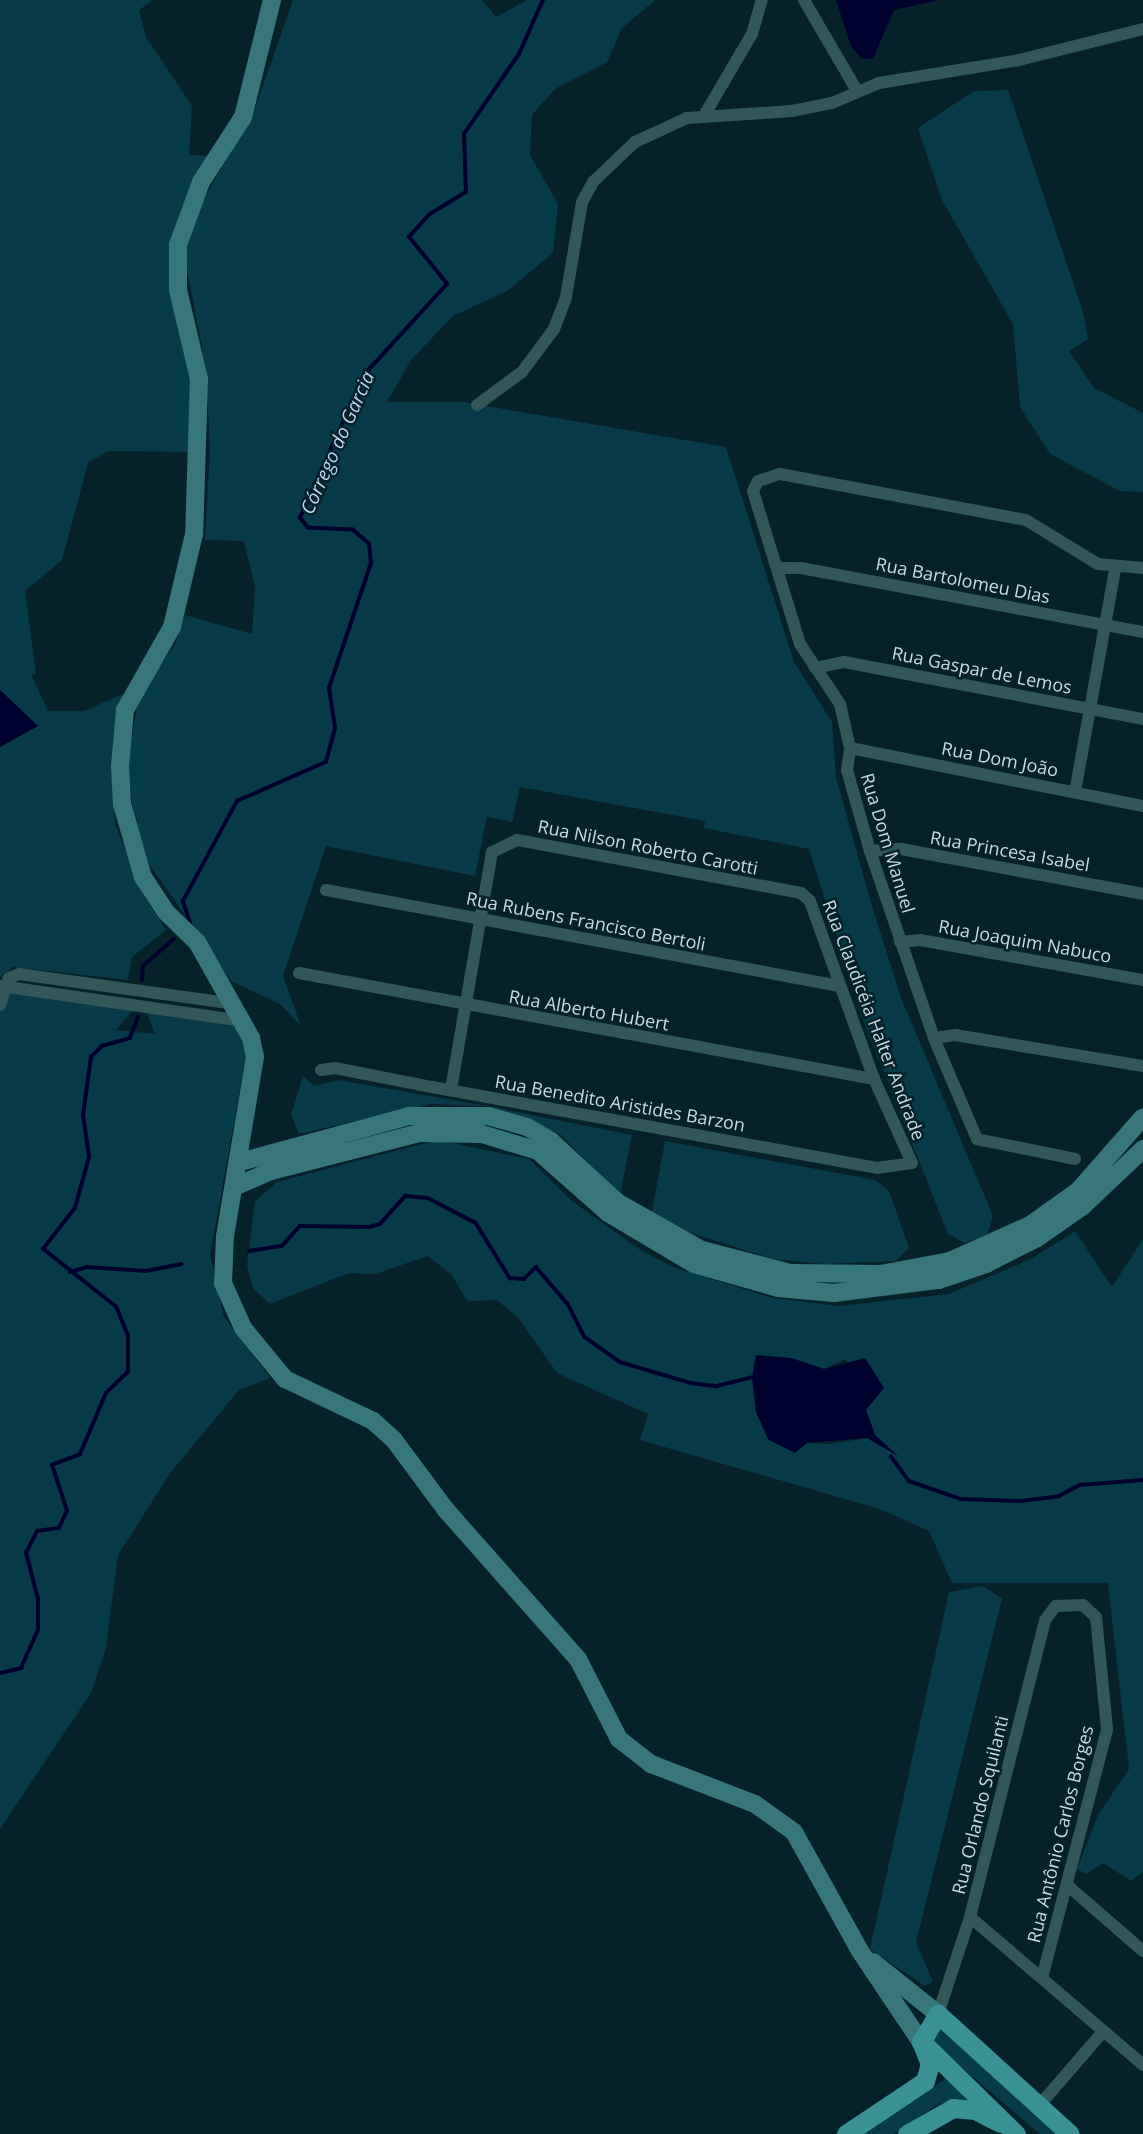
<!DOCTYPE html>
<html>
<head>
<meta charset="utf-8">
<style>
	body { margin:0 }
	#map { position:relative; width:1143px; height:2134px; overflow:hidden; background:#05212a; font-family:"Open Sans",sans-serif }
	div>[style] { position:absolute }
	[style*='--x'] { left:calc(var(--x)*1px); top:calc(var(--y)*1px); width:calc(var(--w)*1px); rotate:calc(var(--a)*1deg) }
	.green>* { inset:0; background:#073b49 }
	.water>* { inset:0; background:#00002f }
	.stream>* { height:3.5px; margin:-1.75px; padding:0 1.75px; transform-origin:1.75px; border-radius:1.75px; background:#00002f }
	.street>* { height:12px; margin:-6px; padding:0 6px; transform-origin:6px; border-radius:6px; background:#315759 }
	.secondary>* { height:18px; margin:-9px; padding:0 9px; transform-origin:9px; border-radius:9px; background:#37777b }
	.primary>* { height:19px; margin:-9.5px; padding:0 9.5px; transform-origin:9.5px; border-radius:9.5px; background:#399095 }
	span { translate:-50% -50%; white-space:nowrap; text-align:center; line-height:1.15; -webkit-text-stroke:5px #05212a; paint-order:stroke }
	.street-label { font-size:18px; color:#cadae0 }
	.water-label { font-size:19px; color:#c2d5f6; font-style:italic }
</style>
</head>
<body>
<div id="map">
	<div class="green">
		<i style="clip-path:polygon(0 0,153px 0,139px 10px,146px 37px,192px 106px,189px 155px,210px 156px,181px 209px,174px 234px,191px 366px,195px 452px,108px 451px,88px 463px,62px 560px,25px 591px,36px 674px,31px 674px,48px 711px,84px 711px,125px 693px,112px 758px,115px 824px,143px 894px,166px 930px,132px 957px,128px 980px,13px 967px,0 977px,0 747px,37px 726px,0 690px)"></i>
		<i style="clip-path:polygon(293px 0,482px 0,496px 17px,527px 0,655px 0,622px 28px,607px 62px,555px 89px,532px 115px,530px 155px,558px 204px,553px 253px,507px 291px,453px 316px,411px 360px,387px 402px,463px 402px,726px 447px,794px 662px,832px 722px,836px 777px,871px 903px,901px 998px,993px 1216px,987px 1235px,965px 1243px,948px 1234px,863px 1020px,809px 849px,704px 828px,705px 821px,520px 787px,512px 822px,487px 817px,475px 876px,326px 846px,283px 976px,301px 1026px,280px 1004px,231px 981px,149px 864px,134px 817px,127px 767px,138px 700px,176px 642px,185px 615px,252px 634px,255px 588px,244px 541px,205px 540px,210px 453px,206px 369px,185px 258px,195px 214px,254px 111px)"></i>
		<i style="clip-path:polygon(1008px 90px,1083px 312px,1088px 339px,1069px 351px,1094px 388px,1143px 413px,1143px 492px,1120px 491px,1050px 454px,1020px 407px,1013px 324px,942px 200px,918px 128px,974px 91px)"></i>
		<i style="clip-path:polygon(0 991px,134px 1009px,116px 1030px,155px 1034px,146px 1011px,234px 1026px,244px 1038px,247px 1051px,210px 1255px,224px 1317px,270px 1378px,239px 1390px,171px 1472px,118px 1555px,106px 1648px,91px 1693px,0 1829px)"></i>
		<i style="clip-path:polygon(303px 1076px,314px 1086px,338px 1080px,487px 1106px,632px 1135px,620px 1195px,560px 1134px,487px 1106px,430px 1104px,299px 1134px,291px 1115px)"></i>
		<i style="clip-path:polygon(evenodd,437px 1140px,529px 1159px,572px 1201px,639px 1249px,675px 1268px,773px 1298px,838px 1306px,949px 1294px,1031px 1259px,1075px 1231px,1112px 1287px,1143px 1239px,1143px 1872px,1131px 1881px,1103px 1863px,1086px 1874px,1077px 1869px,1098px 1815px,1129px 1769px,1108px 1583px,952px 1583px,929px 1531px,880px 1509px,640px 1440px,648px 1414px,557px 1373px,519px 1319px,497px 1300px,467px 1301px,452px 1275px,428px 1256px,375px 1274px,349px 1273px,270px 1304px,253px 1288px,247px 1265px,255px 1201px,277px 1182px,437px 1140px,791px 1358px,824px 1369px,845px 1359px,873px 1396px,866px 1410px,875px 1435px,898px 1456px,867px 1438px,828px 1444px,768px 1440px,756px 1412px,752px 1377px,791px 1358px)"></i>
		<i style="clip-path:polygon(665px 1141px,875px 1180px,889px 1191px,909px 1248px,896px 1261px,823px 1264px,774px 1259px,678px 1229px,651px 1217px)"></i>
		<i style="clip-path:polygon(983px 1586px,1002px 1599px,916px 1942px,933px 1982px,925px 1986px,870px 1949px,949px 1592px)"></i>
		<i style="clip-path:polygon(937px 2026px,1057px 2134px,1040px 2134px,938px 2047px,928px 2033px)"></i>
		<i style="clip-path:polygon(950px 2076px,986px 2107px,960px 2099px,936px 2105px,894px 2134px,862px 2134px)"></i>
	</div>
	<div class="water">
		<i style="clip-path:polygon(836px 0,939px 0,894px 10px,873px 59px,861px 58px,851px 46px)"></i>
		<i style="clip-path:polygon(0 690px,38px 726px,0 747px)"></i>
		<i style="clip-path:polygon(756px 1355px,791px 1358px,824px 1369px,865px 1358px,884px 1388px,866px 1410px,875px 1435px,898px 1456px,867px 1438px,807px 1443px,795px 1453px,769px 1440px,756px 1412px,752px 1377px)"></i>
	</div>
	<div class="stream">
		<i style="--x:190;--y:923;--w:23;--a:-108"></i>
		<i style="--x:183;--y:901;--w:114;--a:-61.6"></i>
		<i style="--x:237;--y:801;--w:97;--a:-23.7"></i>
		<i style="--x:326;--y:762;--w:35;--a:-75"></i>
		<i style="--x:335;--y:728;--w:40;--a:-98.5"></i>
		<i style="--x:329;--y:688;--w:132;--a:-71.4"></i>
		<i style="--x:371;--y:563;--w:19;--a:-96"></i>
		<i style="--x:369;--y:544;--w:21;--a:-139"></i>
		<i style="--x:353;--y:530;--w:45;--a:-177.5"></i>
		<i style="--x:308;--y:528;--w:13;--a:-129"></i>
		<i style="--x:300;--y:518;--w:157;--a:-65.9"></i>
		<i style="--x:364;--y:375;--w:123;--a:-47.6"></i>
		<i style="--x:447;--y:284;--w:60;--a:-129"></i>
		<i style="--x:409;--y:237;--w:31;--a:-48"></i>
		<i style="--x:430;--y:214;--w:42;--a:-31.4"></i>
		<i style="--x:466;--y:192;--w:58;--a:-92"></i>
		<i style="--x:464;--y:134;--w:97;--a:-55.5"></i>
		<i style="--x:519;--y:54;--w:59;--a:-66"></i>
		<i style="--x:142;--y:980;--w:14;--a:-86"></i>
		<i style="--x:143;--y:966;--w:41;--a:-41.1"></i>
		<i style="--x:249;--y:1251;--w:33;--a:-9"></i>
		<i style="--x:282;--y:1246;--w:27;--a:-48"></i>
		<i style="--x:300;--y:1226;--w:69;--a:0.8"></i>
		<i style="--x:369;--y:1227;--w:11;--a:-15"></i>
		<i style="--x:380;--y:1224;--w:38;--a:-48"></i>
		<i style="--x:405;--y:1196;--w:23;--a:5"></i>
		<i style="--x:428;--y:1198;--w:54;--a:27.5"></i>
		<i style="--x:476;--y:1223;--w:65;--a:58.3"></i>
		<i style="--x:510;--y:1278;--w:14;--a:4"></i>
		<i style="--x:524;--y:1279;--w:17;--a:-45"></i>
		<i style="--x:536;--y:1267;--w:49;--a:49.1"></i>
		<i style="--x:568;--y:1304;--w:37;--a:63"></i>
		<i style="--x:585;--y:1337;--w:43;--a:35.5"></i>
		<i style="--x:620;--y:1362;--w:74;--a:16.5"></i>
		<i style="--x:691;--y:1383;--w:26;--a:7"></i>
		<i style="--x:717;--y:1386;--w:36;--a:-14"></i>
		<i style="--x:70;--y:1272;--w:18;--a:-16"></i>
		<i style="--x:87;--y:1267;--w:59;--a:3.9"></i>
		<i style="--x:146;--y:1271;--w:36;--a:-11"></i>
		<i style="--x:891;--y:1456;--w:31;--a:54"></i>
		<i style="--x:909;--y:1481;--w:55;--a:19.1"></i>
		<i style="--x:961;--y:1499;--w:60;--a:1.9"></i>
		<i style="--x:1021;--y:1501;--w:38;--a:-7"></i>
		<i style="--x:1059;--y:1496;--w:24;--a:-28"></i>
		<i style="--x:1080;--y:1485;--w:63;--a:-4.5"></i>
		<i style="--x:0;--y:1673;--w:22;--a:-13"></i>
		<i style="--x:21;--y:1668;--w:42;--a:-65.9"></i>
		<i style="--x:38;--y:1630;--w:31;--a:-90"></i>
		<i style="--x:38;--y:1599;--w:48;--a:-104.6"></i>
		<i style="--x:26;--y:1553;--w:25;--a:-63"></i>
		<i style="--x:37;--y:1531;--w:22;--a:-8"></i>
		<i style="--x:59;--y:1528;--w:19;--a:-65"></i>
		<i style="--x:67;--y:1511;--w:48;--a:-108.1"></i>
		<i style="--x:52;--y:1465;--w:30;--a:-21"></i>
		<i style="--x:80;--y:1454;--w:66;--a:-66.9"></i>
		<i style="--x:106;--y:1393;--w:30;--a:-44"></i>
		<i style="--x:128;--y:1372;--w:36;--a:-90"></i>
		<i style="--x:128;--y:1336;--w:31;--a:-112"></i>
		<i style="--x:116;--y:1307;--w:93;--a:-141.5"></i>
		<i style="--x:43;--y:1249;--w:52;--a:-52"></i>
		<i style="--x:75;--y:1208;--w:53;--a:-74.6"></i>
		<i style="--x:89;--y:1157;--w:42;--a:-98.1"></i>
		<i style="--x:83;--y:1115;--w:59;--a:-82.1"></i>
		<i style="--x:91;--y:1057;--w:16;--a:-45"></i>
		<i style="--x:102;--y:1046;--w:29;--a:-16"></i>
		<i style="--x:130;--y:1038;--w:22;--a:-69"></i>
	</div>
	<div class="street">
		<i style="--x:804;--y:0;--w:103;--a:59.7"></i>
		<i style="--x:705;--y:114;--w:93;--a:-59.6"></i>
		<i style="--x:752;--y:34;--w:35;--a:-74"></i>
		<i style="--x:477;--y:405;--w:56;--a:-36.3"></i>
		<i style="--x:522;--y:372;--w:54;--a:-53.3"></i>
		<i style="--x:554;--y:329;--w:34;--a:-69"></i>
		<i style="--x:566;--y:297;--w:96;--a:-80.4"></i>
		<i style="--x:582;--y:202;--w:23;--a:-61"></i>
		<i style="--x:593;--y:182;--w:58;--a:-43.6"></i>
		<i style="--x:635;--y:142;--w:57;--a:-24.8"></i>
		<i style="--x:687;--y:118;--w:105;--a:-3.8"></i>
		<i style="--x:792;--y:111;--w:41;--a:-11.3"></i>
		<i style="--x:832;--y:103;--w:51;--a:-23.1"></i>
		<i style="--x:879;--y:83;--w:142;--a:-9.3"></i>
		<i style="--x:1019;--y:60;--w:128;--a:-14"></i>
		<i style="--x:777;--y:568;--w:24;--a:0"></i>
		<i style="--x:801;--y:568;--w:348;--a:10.6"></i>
		<i style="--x:815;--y:668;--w:30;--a:-12"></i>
		<i style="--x:844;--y:662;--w:304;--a:10.8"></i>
		<i style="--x:850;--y:748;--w:299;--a:11.2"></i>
		<i style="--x:1075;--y:792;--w:227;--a:-79.8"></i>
		<i style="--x:870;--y:851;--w:31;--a:-4"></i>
		<i style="--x:901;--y:849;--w:246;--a:10.5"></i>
		<i style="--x:326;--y:890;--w:522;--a:10.6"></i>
		<i style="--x:900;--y:942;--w:20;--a:-6"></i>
		<i style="--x:920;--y:940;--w:227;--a:10.2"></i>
		<i style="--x:299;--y:973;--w:585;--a:10.45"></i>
		<i style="--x:0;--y:986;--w:245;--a:8.2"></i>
		<i style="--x:0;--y:1005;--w:28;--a:-72"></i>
		<i style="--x:9;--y:978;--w:11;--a:-22"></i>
		<i style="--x:19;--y:974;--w:212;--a:7.9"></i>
		<i style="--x:934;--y:1038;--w:21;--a:-8"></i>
		<i style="--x:955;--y:1035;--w:191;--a:9.4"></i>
		<i style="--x:321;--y:1070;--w:14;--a:-8"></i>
		<i style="--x:335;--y:1068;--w:99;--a:11.1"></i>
		<i style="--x:432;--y:1087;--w:452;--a:10.3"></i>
		<i style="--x:877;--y:1168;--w:35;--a:-8"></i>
		<i style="--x:912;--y:1163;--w:92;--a:-114.3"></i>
		<i style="--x:874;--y:1079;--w:189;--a:-109.8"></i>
		<i style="--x:810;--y:901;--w:12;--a:-138"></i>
		<i style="--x:801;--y:893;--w:289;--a:-169.4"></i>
		<i style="--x:517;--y:840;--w:28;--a:154"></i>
		<i style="--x:492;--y:852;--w:242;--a:99.8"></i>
		<i style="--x:1075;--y:1159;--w:100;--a:-168.5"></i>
		<i style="--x:977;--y:1139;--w:110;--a:-113.1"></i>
		<i style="--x:934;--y:1038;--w:198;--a:-108.9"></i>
		<i style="--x:870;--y:851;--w:84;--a:-105.9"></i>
		<i style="--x:847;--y:770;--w:22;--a:-82"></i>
		<i style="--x:850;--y:748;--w:45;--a:-102.8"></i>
		<i style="--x:840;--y:704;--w:72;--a:-123.7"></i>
		<i style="--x:800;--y:644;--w:160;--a:-107.1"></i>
		<i style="--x:753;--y:491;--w:11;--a:-63"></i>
		<i style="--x:758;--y:481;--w:23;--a:-18"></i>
		<i style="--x:780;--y:474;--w:250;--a:10.6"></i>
		<i style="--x:1026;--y:520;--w:84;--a:31.4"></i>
		<i style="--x:1098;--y:564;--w:45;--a:5.1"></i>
		<i style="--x:1067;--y:1885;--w:101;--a:41"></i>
		<i style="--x:970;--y:1917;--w:228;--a:40.5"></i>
		<i style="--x:938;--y:2014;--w:102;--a:-71.7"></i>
		<i style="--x:970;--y:1917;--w:306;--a:-75.8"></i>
		<i style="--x:1045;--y:1620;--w:18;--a:-52"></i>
		<i style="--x:1056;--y:1606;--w:27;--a:-2"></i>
		<i style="--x:1083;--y:1605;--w:18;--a:43"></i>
		<i style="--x:1096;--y:1617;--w:114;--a:84.4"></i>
		<i style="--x:1107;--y:1730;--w:252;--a:104.7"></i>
		<i style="--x:1038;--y:2107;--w:96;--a:-49.2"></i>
	</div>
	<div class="secondary">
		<i style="--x:272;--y:0;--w:121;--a:103.9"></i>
		<i style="--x:243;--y:117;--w:77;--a:122.9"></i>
		<i style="--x:201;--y:182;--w:67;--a:110.1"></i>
		<i style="--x:178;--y:245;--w:45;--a:90"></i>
		<i style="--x:178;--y:290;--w:91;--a:76.7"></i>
		<i style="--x:199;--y:379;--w:155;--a:91.8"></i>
		<i style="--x:194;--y:534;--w:96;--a:103.3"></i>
		<i style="--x:172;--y:627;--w:95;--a:119.5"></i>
		<i style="--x:125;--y:710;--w:56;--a:95.1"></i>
		<i style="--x:120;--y:766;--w:38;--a:87"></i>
		<i style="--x:122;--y:804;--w:76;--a:74"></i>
		<i style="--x:143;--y:877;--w:42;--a:56.7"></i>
		<i style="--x:166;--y:912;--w:43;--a:44.1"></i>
		<i style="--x:197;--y:942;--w:110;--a:60.6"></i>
		<i style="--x:251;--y:1038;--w:19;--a:78"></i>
		<i style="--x:255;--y:1057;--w:181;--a:99.5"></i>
		<i style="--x:225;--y:1236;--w:47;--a:92.4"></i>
		<i style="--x:223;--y:1283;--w:49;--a:66"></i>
		<i style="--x:243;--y:1328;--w:66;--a:50.5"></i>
		<i style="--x:285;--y:1379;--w:98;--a:25.5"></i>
		<i style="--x:373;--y:1421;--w:28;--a:42"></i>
		<i style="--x:394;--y:1440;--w:87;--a:53.4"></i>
		<i style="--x:446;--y:1510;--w:199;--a:48.5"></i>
		<i style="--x:578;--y:1659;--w:90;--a:62.9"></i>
		<i style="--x:619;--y:1739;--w:41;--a:38"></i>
		<i style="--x:651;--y:1764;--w:111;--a:21"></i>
		<i style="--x:755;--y:1804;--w:48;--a:35.7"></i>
		<i style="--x:794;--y:1832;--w:136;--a:61"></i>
		<i style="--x:860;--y:1951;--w:110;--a:56.2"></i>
		<i style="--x:240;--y:1162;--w:175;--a:-15.2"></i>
		<i style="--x:409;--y:1116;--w:79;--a:0"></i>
		<i style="--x:488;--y:1116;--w:41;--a:15.8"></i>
		<i style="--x:527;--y:1127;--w:28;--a:30"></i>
		<i style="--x:551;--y:1141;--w:90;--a:42.7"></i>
		<i style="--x:617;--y:1202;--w:98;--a:29.5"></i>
		<i style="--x:702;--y:1250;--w:91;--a:14.6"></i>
		<i style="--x:790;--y:1273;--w:90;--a:0.6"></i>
		<i style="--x:880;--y:1274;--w:71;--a:-10.5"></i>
		<i style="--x:950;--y:1261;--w:88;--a:-24.2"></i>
		<i style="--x:1030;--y:1225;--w:59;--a:-35.3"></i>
		<i style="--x:1078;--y:1191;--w:98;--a:-48.7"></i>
		<i style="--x:234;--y:1187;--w:40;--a:-23.4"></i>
		<i style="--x:271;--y:1171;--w:153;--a:-14.4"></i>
		<i style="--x:419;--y:1133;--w:63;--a:0.9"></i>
		<i style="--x:482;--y:1134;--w:59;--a:16.9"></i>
		<i style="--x:538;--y:1151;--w:94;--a:41.5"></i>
		<i style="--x:608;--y:1213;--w:100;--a:30.7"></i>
		<i style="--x:694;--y:1264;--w:87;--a:15.9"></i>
		<i style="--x:778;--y:1288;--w:56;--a:5.1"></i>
		<i style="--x:834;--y:1293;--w:106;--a:-7.1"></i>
		<i style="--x:939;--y:1280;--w:50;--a:-18.8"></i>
		<i style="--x:986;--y:1264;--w:57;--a:-27"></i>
		<i style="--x:1037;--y:1238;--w:56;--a:-34.8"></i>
		<i style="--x:1083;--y:1206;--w:83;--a:-43.5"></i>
		<i style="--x:873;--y:1962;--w:83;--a:38.7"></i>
	</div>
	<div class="primary">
		<i style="--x:921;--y:2042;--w:33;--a:-59"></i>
		<i style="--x:938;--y:2014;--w:178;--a:42.3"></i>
		<i style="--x:924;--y:2044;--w:129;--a:44.4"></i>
		<i style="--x:846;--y:2134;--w:95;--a:-33.9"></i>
		<i style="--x:925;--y:2081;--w:18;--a:-74"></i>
		<i style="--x:930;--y:2064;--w:24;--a:-112"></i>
		<i style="--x:907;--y:2134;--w:53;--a:-29.5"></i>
		<i style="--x:953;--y:2108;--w:22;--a:5"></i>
		<i style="--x:975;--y:2110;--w:28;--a:27"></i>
	</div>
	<div class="street-label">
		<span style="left:963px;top:580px;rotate:11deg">Rua Bartolomeu Dias</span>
		<span style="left:982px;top:670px;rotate:11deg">Rua Gaspar de Lemos</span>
		<span style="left:1000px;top:759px;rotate:11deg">Rua Dom João</span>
		<span style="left:888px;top:843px;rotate:73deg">Rua Dom Manuel</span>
		<span style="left:648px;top:847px;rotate:11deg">Rua Nilson Roberto Carotti</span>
		<span style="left:1010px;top:851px;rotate:10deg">Rua Princesa Isabel</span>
		<span style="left:586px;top:921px;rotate:11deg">Rua Rubens Francisco Bertoli</span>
		<span style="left:1025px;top:941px;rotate:10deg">Rua Joaquim Nabuco</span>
		<span style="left:589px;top:1010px;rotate:10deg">Rua Alberto Hubert</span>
		<span style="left:874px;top:1020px;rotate:69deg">Rua Claudicéia Halter Andrade</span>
		<span style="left:620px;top:1103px;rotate:10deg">Rua Benedito Aristides Barzon</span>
		<span style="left:980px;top:1805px;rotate:-76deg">Rua Orlando Squilanti</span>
		<span style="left:1060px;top:1834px;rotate:-76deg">Rua Antônio Carlos Borges</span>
	</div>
	<div class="water-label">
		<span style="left:338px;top:443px;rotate:-66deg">Córrego do Garcia</span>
	</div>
</div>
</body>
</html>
